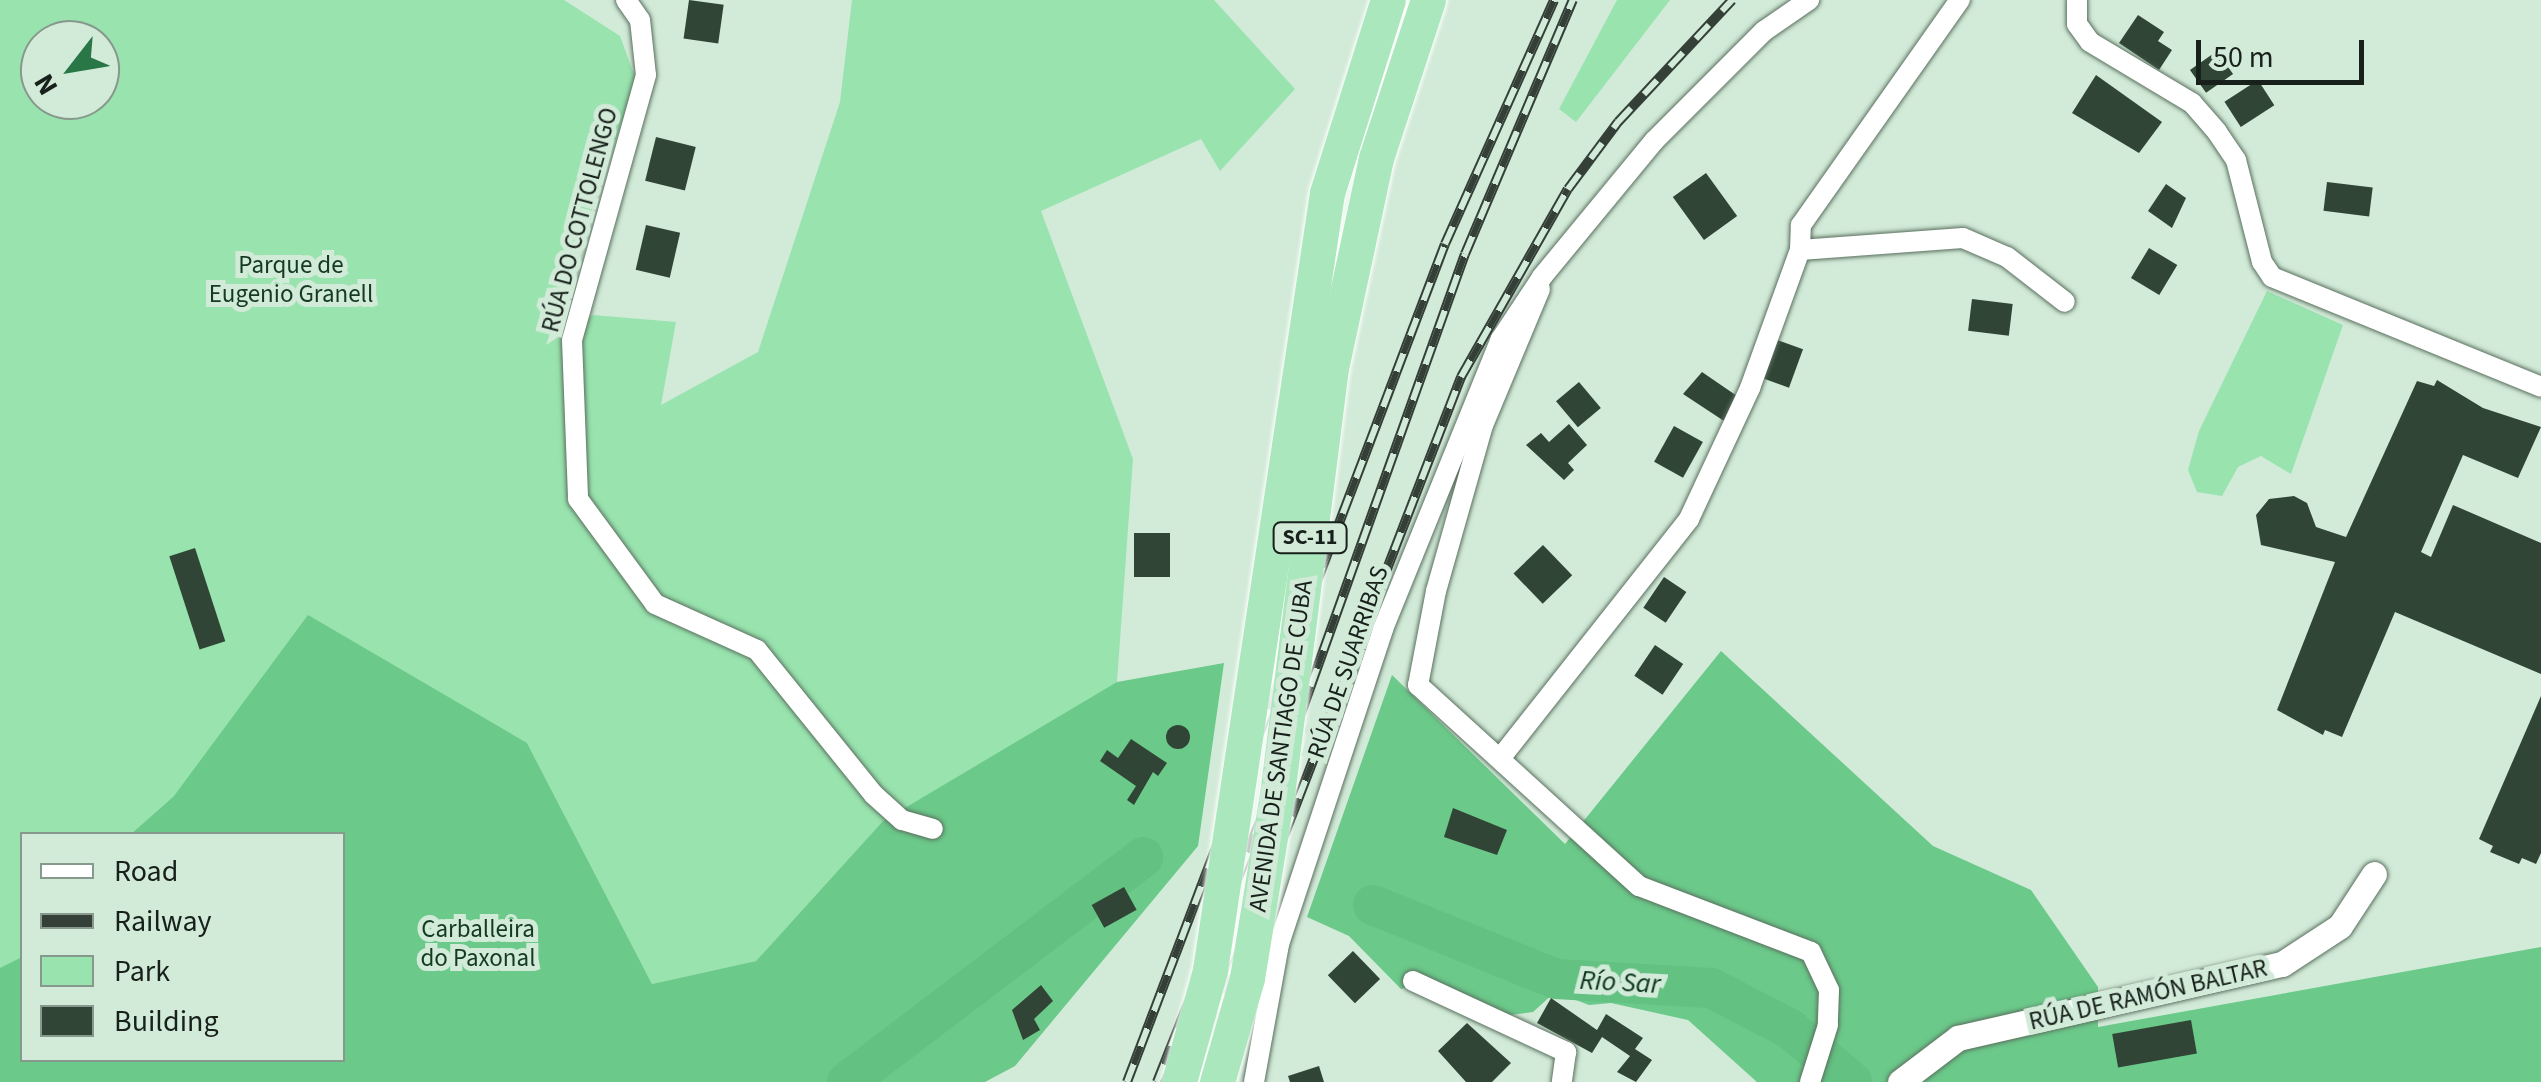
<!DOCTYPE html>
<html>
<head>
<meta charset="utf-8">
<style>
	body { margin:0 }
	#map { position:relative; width:2541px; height:1082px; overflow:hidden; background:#d2ead8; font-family:"Source Sans 3",sans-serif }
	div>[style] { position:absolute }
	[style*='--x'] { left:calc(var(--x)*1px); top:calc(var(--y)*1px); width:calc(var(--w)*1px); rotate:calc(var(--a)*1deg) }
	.green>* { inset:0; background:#98e3ae }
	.forest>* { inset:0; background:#6bc98a }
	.river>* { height:40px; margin:-20px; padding:0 20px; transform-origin:20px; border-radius:20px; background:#63c182 }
	.building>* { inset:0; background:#314536; transform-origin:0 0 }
	.round { border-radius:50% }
	.roads { filter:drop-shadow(0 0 2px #5a705f) drop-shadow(0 0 2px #5a705f) }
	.minor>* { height:20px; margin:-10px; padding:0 10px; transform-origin:10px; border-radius:10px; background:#fff }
	.tertiary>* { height:25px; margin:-12.5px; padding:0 12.5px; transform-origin:12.5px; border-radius:12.5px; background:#fff }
	.rail>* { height:10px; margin-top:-5px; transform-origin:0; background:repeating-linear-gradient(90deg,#d2ead8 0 19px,#343f37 0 38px); box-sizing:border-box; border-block:2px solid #343f37 }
	.bridges { filter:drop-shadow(0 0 2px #fff) drop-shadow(0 0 2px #fff) }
	.trunk-bridge>* { height:35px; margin:-17.5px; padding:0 17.5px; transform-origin:17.5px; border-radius:17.5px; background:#aae7bc }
	span { translate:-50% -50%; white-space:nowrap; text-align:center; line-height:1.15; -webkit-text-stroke:10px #d2ead8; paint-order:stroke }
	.shield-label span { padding:2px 8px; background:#d2ead8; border:2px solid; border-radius:8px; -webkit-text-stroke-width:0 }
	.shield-label { font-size:22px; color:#17201a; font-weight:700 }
	.street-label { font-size:25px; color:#17201a }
	.park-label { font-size:25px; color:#143b22 }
	.water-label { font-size:28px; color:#0a331a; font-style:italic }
	.legend { position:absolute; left:20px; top:832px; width:325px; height:230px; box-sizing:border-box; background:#d2ead8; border:2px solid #87998c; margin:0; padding:12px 18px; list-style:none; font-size:30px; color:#17201a }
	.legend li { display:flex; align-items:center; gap:20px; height:50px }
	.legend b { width:50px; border:2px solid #87998c }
	.north { position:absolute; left:20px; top:20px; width:100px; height:100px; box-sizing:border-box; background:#d2ead8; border:2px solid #87998c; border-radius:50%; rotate:239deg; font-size:28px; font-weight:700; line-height:40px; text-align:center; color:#17201a }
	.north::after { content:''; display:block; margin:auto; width:35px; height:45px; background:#297746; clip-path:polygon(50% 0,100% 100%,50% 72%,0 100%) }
	.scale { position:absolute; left:2196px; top:40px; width:168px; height:45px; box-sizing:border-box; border:5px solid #17201a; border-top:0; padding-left:12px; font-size:30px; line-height:35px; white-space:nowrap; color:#17201a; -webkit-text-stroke:8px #d2ead8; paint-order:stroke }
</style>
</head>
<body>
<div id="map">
	<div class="green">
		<i style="clip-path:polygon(evenodd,0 0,564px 0,620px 36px,636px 80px,546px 345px,593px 315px,676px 322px,661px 405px,758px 352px,840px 102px,852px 0,1214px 0,1295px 89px,1220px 171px,1201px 139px,1041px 211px,1133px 459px,1117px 682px,961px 798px,883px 821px,756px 961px,652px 984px,527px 743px,174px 796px,131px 834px,22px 834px,22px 1050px,0 1082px,0 0,40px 40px,100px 40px,100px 100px,40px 100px,40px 40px)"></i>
		<i style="clip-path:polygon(1617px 0,1670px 0,1576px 122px,1559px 109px)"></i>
		<i style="clip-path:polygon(2267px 291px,2343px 325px,2291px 474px,2261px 456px,2238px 467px,2222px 496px,2197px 492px,2188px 470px,2199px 431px)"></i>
	</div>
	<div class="forest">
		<i style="clip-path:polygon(308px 615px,527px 743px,652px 984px,756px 961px,883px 821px,1117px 682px,1224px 663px,1198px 846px,1015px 1066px,985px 1082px,0 1082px,0 968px,22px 957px,22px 1060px,342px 1060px,342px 834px,131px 834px,174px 796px)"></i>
		<i style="clip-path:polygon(1721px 651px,1933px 846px,2031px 890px,2098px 987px,2098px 1027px,2541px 947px,2541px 1082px,1757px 1082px,1688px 1020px,1611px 1003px,1589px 1005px,1555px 992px,1533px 1012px,1510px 1015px,1429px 983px,1401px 989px,1349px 936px,1307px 917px,1392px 675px,1565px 844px)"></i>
	</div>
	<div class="river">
		<i style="--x:1373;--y:905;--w:197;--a:22"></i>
		<i style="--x:1556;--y:979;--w:155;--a:3.3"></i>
		<i style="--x:1711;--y:988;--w:89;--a:27.4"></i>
		<i style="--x:1790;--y:1029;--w:82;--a:40.5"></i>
		<i style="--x:847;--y:1082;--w:372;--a:-37.2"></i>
	</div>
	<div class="building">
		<i style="left:689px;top:0;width:35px;height:39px;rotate:8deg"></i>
		<i style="clip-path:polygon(2138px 15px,2164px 32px,2158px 41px,2172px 50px,2159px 70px,2119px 43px)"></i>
		<i style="left:2217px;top:51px;width:28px;height:33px;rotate:55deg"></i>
		<i style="clip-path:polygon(2096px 75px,2162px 122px,2139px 153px,2072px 113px)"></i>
		<i style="left:2258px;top:80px;width:30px;height:40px;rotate:57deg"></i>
		<i style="left:656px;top:137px;width:41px;height:45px;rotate:14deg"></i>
		<i style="left:1706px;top:173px;width:53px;height:41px;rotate:54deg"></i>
		<i style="left:2327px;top:182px;width:46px;height:29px;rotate:7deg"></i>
		<i style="clip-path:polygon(2166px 184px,2186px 198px,2172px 228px,2148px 211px)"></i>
		<i style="left:646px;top:225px;width:35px;height:46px;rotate:13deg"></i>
		<i style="left:2149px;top:248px;width:33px;height:35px;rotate:31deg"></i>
		<i style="left:1972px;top:299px;width:41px;height:32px;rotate:7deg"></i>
		<i style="left:1772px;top:338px;width:33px;height:41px;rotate:20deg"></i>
		<i style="clip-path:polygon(1702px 372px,1737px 396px,1727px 423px,1683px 394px)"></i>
		<i style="clip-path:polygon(2437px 380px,2483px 408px,2541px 427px,2518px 478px,2463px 455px,2421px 552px,2431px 557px,2453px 505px,2541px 543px,2541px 674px,2395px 612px,2342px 737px,2325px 730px,2323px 735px,2277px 710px,2335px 562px,2261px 545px,2256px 515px,2269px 499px,2294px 496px,2307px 503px,2316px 527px,2346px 537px,2417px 381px,2434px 386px)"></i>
		<i style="left:1579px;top:382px;width:34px;height:30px;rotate:50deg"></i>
		<i style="clip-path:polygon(1569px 424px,1587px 445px,1568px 463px,1574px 470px,1564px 480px,1526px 445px,1541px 433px,1549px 442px)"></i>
		<i style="left:1674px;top:426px;width:33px;height:41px;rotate:29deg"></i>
		<i style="left:1134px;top:533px;width:36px;height:44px"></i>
		<i style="left:1543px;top:545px;width:42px;height:41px;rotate:46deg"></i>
		<i style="left:195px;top:548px;width:98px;height:27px;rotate:72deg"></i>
		<i style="left:1664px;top:577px;width:27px;height:37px;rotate:34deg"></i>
		<i style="left:1655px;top:645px;width:34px;height:37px;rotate:34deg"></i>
		<i style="clip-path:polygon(2541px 696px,2541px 853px,2536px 864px,2522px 858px,2519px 864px,2490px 852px,2493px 846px,2479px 839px)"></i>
		<i class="round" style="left:1166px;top:725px;width:24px;height:24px"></i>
		<i style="clip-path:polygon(1131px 739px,1167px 763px,1158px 776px,1153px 772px,1134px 805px,1127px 800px,1136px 786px,1100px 761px,1107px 750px,1118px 758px)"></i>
		<i style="clip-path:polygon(1453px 808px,1507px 830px,1497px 855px,1444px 837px)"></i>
		<i style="left:1124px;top:887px;width:26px;height:37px;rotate:61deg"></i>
		<i style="left:1353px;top:951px;width:39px;height:35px;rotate:46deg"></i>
		<i style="clip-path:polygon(1041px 985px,1053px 1001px,1034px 1019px,1040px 1030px,1023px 1040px,1012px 1010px)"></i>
		<i style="clip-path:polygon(1551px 998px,1597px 1030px,1606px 1014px,1643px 1038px,1635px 1049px,1652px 1060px,1636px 1082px,1617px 1072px,1630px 1056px,1602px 1037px,1592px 1053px,1537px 1023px)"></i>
		<i style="left:2191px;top:1020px;width:34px;height:80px;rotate:80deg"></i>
		<i style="clip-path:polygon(1467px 1023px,1511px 1063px,1492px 1082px,1466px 1082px,1438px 1051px)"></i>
		<i style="clip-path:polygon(1319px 1066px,1324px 1082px,1290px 1082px,1288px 1076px)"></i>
	</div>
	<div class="roads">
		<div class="minor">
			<i style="--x:626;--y:0;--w:24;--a:55"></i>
			<i style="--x:640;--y:20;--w:55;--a:83.8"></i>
			<i style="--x:646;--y:75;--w:275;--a:105.6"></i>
			<i style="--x:572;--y:340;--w:159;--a:87.8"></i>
			<i style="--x:578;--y:499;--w:130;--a:53.7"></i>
			<i style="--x:655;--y:604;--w:112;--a:24.3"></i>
			<i style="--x:757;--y:650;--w:185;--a:51.1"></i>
			<i style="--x:873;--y:794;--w:39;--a:42"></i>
			<i style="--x:902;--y:820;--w:32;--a:16"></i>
			<i style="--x:2077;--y:0;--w:24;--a:90"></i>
			<i style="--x:2077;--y:24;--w:22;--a:54"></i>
			<i style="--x:2090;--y:42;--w:119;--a:30.9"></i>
			<i style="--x:2192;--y:103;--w:38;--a:49"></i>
			<i style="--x:2217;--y:132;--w:34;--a:56"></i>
			<i style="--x:2236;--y:160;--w:105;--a:75.7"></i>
			<i style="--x:2262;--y:262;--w:18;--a:56"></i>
			<i style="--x:2272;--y:277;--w:291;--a:22.2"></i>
			<i style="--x:1800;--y:250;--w:163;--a:-4.2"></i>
			<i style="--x:1963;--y:238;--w:48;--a:23.4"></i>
			<i style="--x:2007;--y:257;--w:73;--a:37.8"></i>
			<i style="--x:1540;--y:289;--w:147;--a:112.7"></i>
			<i style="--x:1483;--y:425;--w:173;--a:105.8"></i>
			<i style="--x:1436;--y:591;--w:96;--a:100.8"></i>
			<i style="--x:1418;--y:685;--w:299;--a:42.3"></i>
			<i style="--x:1639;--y:886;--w:184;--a:21"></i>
			<i style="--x:1811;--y:952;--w:42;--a:64.7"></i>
			<i style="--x:1829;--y:990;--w:35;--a:92"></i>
			<i style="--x:1828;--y:1025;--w:60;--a:107.5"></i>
			<i style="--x:1502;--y:756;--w:302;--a:-51.7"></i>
			<i style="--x:1689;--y:519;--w:145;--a:-65"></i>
			<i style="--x:1750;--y:388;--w:147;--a:-70.1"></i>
			<i style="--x:1800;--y:250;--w:25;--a:-88"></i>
			<i style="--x:1801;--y:225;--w:276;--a:-54.8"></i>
			<i style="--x:1413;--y:981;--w:169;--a:24.9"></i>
			<i style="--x:1566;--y:1052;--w:30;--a:98"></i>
			<i style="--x:1254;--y:1082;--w:140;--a:-79.7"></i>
			<i style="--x:1279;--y:944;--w:332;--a:-71.7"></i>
			<i style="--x:1383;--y:629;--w:313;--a:-67.9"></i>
			<i style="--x:1501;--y:339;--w:74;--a:-56.5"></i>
			<i style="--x:1542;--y:277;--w:176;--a:-50.5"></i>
			<i style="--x:1654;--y:141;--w:156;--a:-45"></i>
			<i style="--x:1764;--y:31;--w:55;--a:-34.6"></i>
		</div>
		<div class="tertiary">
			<i style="--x:1900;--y:1082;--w:73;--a:-37.2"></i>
			<i style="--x:1958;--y:1038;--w:332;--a:-12.9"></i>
			<i style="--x:2282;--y:964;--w:69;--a:-33.2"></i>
			<i style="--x:2340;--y:926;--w:62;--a:-56.8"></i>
		</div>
	</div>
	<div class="rail">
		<i style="--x:1127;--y:1082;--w:896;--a:-69.22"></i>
		<i style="--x:1445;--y:244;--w:267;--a:-65.9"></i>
		<i style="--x:1157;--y:1082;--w:348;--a:-68.4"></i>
		<i style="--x:1285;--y:758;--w:535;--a:-70.35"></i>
		<i style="--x:1465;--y:254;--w:276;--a:-67"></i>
		<i style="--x:1189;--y:1082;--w:756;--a:-68.9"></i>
		<i style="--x:1461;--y:377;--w:216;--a:-60.4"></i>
		<i style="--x:1568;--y:189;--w:84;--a:-53.3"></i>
		<i style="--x:1618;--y:122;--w:167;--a:-46.9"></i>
	</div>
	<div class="bridges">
		<div class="trunk-bridge">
			<i style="--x:1179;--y:1082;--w:116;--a:-74.5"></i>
			<i style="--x:1210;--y:970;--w:786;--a:-81.44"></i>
			<i style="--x:1327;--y:193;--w:202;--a:-72.5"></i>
			<i style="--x:1217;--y:1082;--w:108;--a:-73.9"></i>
			<i style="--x:1247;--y:978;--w:185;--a:-80.7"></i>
			<i style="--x:1277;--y:795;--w:430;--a:-82.8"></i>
			<i style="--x:1331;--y:368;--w:215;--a:-77.9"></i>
			<i style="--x:1376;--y:158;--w:166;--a:-71.8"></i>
		</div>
	</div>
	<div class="shield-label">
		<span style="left:1310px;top:538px">SC-11</span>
	</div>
	<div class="street-label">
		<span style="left:580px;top:220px;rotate:-75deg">RÚA DO COTTOLENGO</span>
		<span style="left:1348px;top:662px;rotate:-71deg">RÚA DE SUARRIBAS</span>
		<span style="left:1281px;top:746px;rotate:-82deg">AVENIDA DE SANTIAGO DE CUBA</span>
		<span style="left:2148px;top:995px;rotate:-13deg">RÚA DE RAMÓN BALTAR</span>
	</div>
	<div class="park-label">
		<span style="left:291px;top:280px">Parque de<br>Eugenio Granell</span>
		<span style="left:478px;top:944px">Carballeira<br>do Paxonal</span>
	</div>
	<div class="water-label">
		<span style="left:1620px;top:982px;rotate:3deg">Río Sar</span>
	</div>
	<ul class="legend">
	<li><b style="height:12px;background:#fff"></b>Road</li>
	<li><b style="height:12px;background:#343f37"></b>Railway</li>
	<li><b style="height:28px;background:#98e3ae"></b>Park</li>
	<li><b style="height:28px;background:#314536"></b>Building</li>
	</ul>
	<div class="north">N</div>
	<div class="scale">50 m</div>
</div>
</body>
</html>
